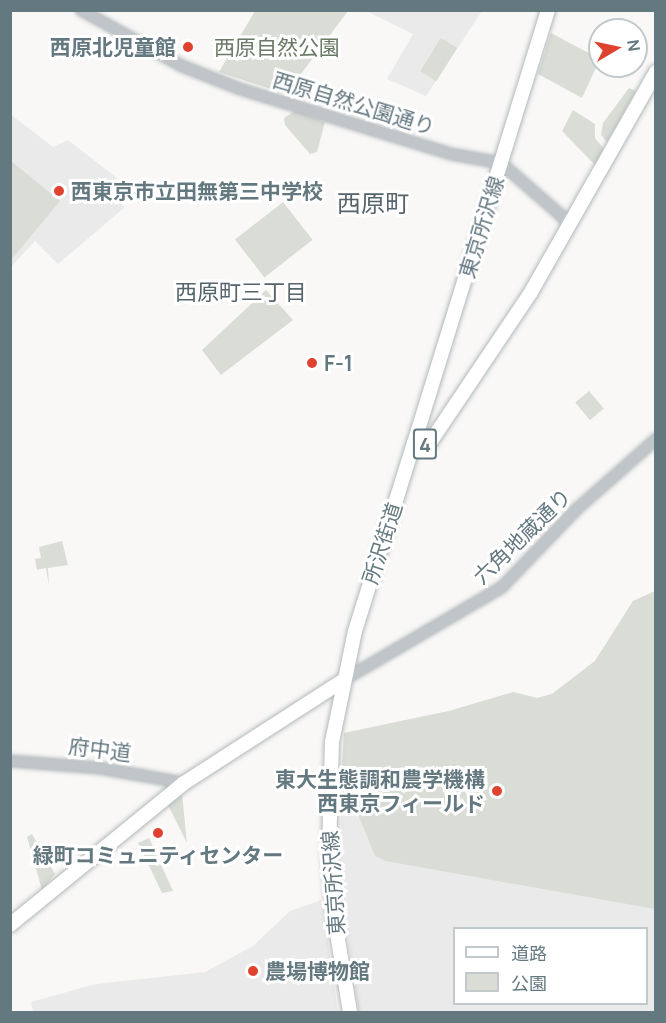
<!DOCTYPE html>
<html>
<head>
<meta charset="utf-8">
<style>
	body { margin:0 }
	#map { position:relative; width:666px; height:1023px; overflow:hidden; background:#f9f8f6; font-family:Manrope,"Noto Sans JP",sans-serif }
	div>[style] { position:absolute }
	[style*='--x'] { left:calc(var(--x)*1px); top:calc(var(--y)*1px); width:calc(var(--w)*1px); rotate:calc(var(--a)*1deg) }
	.built>* { inset:0; background:#e9eae9 }
	.green>* { inset:0; background:#d9ddd5; transform-origin:0 0 }
	.roads { filter:drop-shadow(0 0 2px #b3b9bc) drop-shadow(0 0 2px #b3b9bc) }
	.tertiary>* { height:10px; margin:-5px; padding:0 5px; transform-origin:5px; border-radius:5px; background:#bfc5c8 }
	.primary>* { height:14px; margin:-7px; padding:0 7px; transform-origin:7px; border-radius:7px; background:#fff }
	.dots>* { width:16px; height:16px; translate:-50% -50%; box-sizing:border-box; border:3px solid #fff; border-radius:50% }
	span { translate:-50% -50%; white-space:nowrap; text-align:center; line-height:1.15; -webkit-text-stroke:6px #fff; paint-order:stroke }
	.shield-label span { padding:2px 4px; background:#fff; border:2px solid; border-radius:4px; -webkit-text-stroke-width:0 }
	.shield-label { font-size:20px; color:#647880; font-weight:700 }
	.poi-label { font-size:21px; color:#647880; font-weight:700 }
	.right { translate:-100% -50%; text-align:right }
	.left { translate:0 -50%; text-align:left }
	.park-label { font-size:21px; color:#697963 }
	.street-label { font-size:21px; color:#647880 }
	.neighbourhood-label { font-size:22px; color:#56656c }
	.quarter-label { font-size:24px; color:#56656c }
	.frame { position:absolute; inset:0; border:12px solid #647880; pointer-events:none }
	.legend { position:absolute; left:453px; top:927px; width:195px; height:78px; box-sizing:border-box; background:#fff; border:2px solid #c1c9cc; margin:0; padding:8px 10px; list-style:none; font-size:18px; color:#647880 }
	.legend li { display:flex; align-items:center; gap:12px; height:30px }
	.legend b { width:30px; border:2px solid #c1c9cc }
	.north { position:absolute; left:588px; top:18px; width:60px; height:60px; box-sizing:border-box; background:#fff; border:2px solid #c1c9cc; border-radius:50%; rotate:81deg; font-size:16px; font-weight:700; line-height:24px; text-align:center; color:#647880 }
	.north::after { content:''; display:block; margin:auto; width:21px; height:27px; background:#df4330; clip-path:polygon(50% 0,100% 100%,50% 72%,0 100%) }
</style>
</head>
<body>
<div id="map">
	<div class="built">
		<i style="clip-path:polygon(366px 11px,482px 11px,426px 96px,387px 79px,413px 34px)"></i>
		<i style="clip-path:polygon(10px 114px,53px 147px,68px 140px,117px 178px,107px 187px,107px 194px,125px 207px,58px 264px,35px 241px,11px 267px)"></i>
		<i style="clip-path:polygon(evenodd,655px 591px,655px 1012px,359px 1012px,339px 873px,344px 733px,449px 711px,513px 692px,537px 698px,552px 694px,595px 661px,633px 601px,655px 591px,454px 928px,646px 928px,646px 1004px,454px 1004px,454px 928px)"></i>
		<i style="clip-path:polygon(322px 900px,338px 1012px,33px 1012px,31px 1002px,96px 984px,205px 972px,253px 946px,290px 911px)"></i>
	</div>
	<div class="green">
		<i style="clip-path:polygon(255px 11px,348px 11px,286px 94px,219px 72px)"></i>
		<i style="clip-path:polygon(551px 33px,600px 59px,582px 98px,538px 74px)"></i>
		<i style="left:441px;top:38px;width:19px;height:39px;rotate:32deg"></i>
		<i style="clip-path:polygon(629px 88px,636px 91px,607px 142px,601px 135px,603px 123px)"></i>
		<i style="clip-path:polygon(573px 110px,595px 124px,595px 138px,604px 149px,595px 165px,562px 131px)"></i>
		<i style="clip-path:polygon(295px 111px,325px 122px,317px 152px,310px 154px,285px 125px,284px 118px)"></i>
		<i style="clip-path:polygon(11px 161px,60px 201px,11px 260px)"></i>
		<i style="left:283px;top:202px;width:48px;height:61px;rotate:52deg"></i>
		<i style="clip-path:polygon(266px 290px,293px 320px,221px 375px,202px 350px)"></i>
		<i style="left:589px;top:391px;width:23px;height:18px;rotate:50deg"></i>
		<i style="clip-path:polygon(62px 541px,68px 565px,48px 568px,49px 586px,46px 568px,37px 570px,35px 559px,41px 558px,39px 547px)"></i>
		<i style="clip-path:polygon(655px 591px,655px 909px,386px 861px,375px 856px,356px 809px,339px 813px,344px 733px,449px 711px,513px 692px,537px 698px,552px 694px,595px 661px,633px 601px)"></i>
		<i style="clip-path:polygon(182px 794px,187px 843px,168px 805px)"></i>
		<i style="clip-path:polygon(32px 834px,55px 874px,42px 890px,27px 837px)"></i>
		<i style="clip-path:polygon(149px 838px,173px 891px,162px 893px,138px 843px)"></i>
	</div>
	<div class="roads">
		<div class="tertiary">
			<i style="--x:81;--y:10;--w:115;--a:29"></i>
			<i style="--x:182;--y:66;--w:62;--a:21.6"></i>
			<i style="--x:240;--y:89;--w:221;--a:17.1"></i>
			<i style="--x:451;--y:154;--w:51;--a:10.2"></i>
			<i style="--x:501;--y:163;--w:82;--a:41.1"></i>
			<i style="--x:563;--y:217;--w:14;--a:65"></i>
			<i style="--x:342;--y:681;--w:186;--a:-30.4"></i>
			<i style="--x:502;--y:587;--w:108;--a:-46.1"></i>
			<i style="--x:577;--y:509;--w:106;--a:-41.5"></i>
			<i style="--x:10;--y:761;--w:89;--a:4.5"></i>
			<i style="--x:99;--y:768;--w:86;--a:10"></i>
		</div>
		<div class="primary">
			<i style="--x:414;--y:443;--w:453;--a:-72.8"></i>
			<i style="--x:10;--y:925;--w:225;--a:-39.2"></i>
			<i style="--x:184;--y:783;--w:188;--a:-32.8"></i>
			<i style="--x:350;--y:1012;--w:104;--a:-99.4"></i>
			<i style="--x:333;--y:909;--w:54;--a:-94.2"></i>
			<i style="--x:329;--y:855;--w:113;--a:-88.5"></i>
			<i style="--x:332;--y:742;--w:113;--a:-78.3"></i>
			<i style="--x:355;--y:631;--w:197;--a:-72.6"></i>
			<i style="--x:414;--y:443;--w:17;--a:-7"></i>
			<i style="--x:431;--y:441;--w:179;--a:-56.1"></i>
			<i style="--x:531;--y:292;--w:253;--a:-60.4"></i>
		</div>
	</div>
	<div class="dots">
		<i style="left:188px;top:47px;background:#df4330"></i>
		<i style="left:59px;top:191px;background:#df4330"></i>
		<i style="left:312px;top:363px;background:#df4330"></i>
		<i style="left:497px;top:791px;background:#df4330"></i>
		<i style="left:158px;top:833px;background:#df4330"></i>
		<i style="left:253px;top:971px;background:#df4330"></i>
	</div>
	<div class="shield-label">
		<span style="left:425px;top:444px">4</span>
	</div>
	<div class="poi-label">
		<span class="right" style="left:176px;top:47px">西原北児童館</span>
		<span class="left" style="left:71px;top:191px">西東京市立田無第三中学校</span>
		<span class="left" style="left:324px;top:363px">F-1</span>
		<span class="right" style="left:485px;top:791px">東大生態調和農学機構<br>西東京フィールド</span>
		<span style="left:158px;top:855px">緑町コミュニティセンター</span>
		<span class="left" style="left:265px;top:971px">農場博物館</span>
	</div>
	<div class="park-label">
		<span style="left:277px;top:47px">西原自然公園</span>
	</div>
	<div class="street-label">
		<span style="left:354px;top:103px;rotate:17deg">西原自然公園通り</span>
		<span style="left:481px;top:227px;rotate:-73deg">東京所沢線</span>
		<span style="left:522px;top:536px;rotate:-44deg">六角地蔵通り</span>
		<span style="left:382px;top:543px;rotate:-72deg">所沢街道</span>
		<span style="left:100px;top:749px;rotate:7deg">府中道</span>
		<span style="left:333px;top:883px;rotate:-94deg">東京所沢線</span>
	</div>
	<div class="neighbourhood-label">
		<span style="left:241px;top:293px">西原町三丁目</span>
	</div>
	<div class="quarter-label">
		<span style="left:373px;top:203px">西原町</span>
	</div>
	<div class="frame"></div>
	<ul class="legend">
	<li><b style="height:8px;background:#fff"></b>道路</li>
	<li><b style="height:16px;background:#d9ddd5"></b>公園</li>
	</ul>
	<div class="north">N</div>
</div>
</body>
</html>
